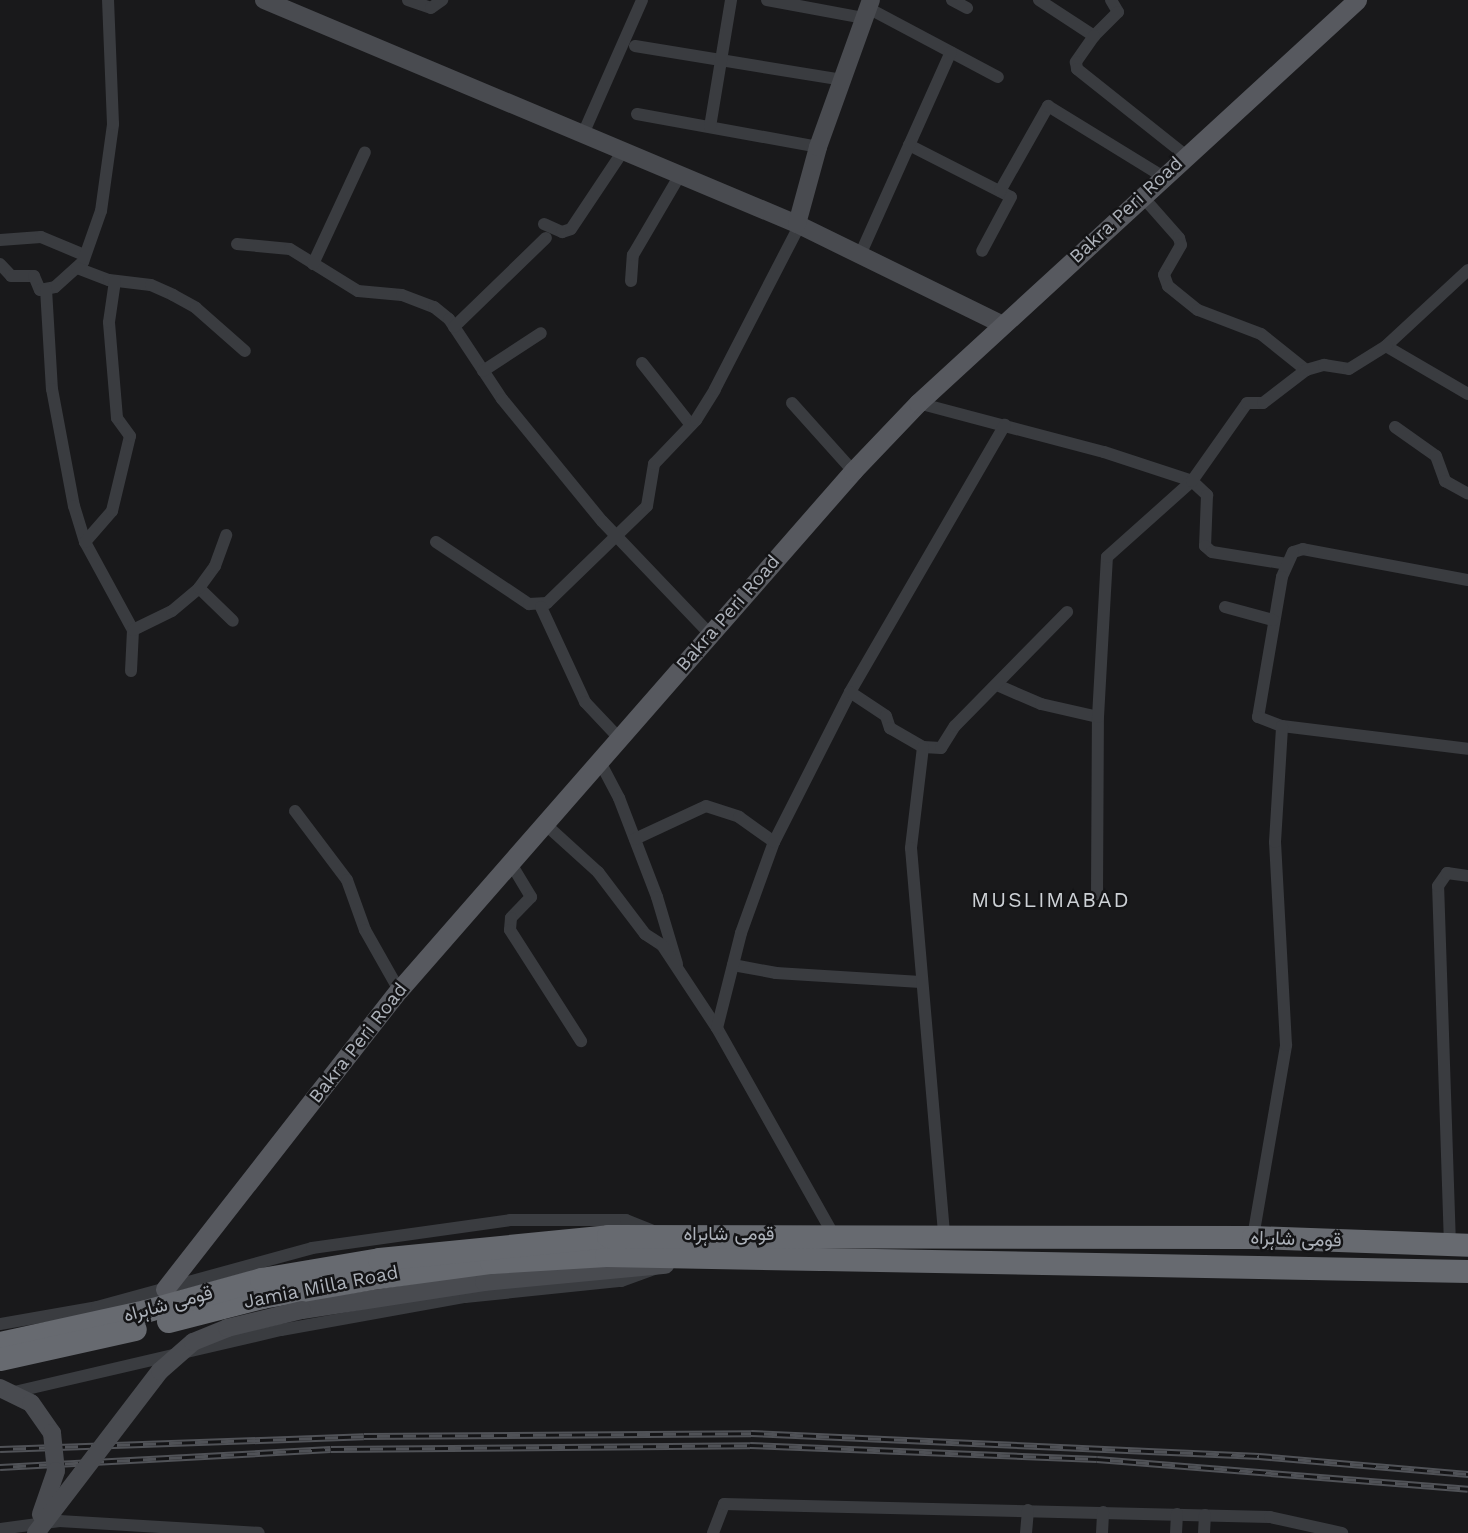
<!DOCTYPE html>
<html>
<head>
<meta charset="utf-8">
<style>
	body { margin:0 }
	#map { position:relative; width:1468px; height:1533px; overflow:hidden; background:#19191b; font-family:"Work Sans",Vazirmatn,sans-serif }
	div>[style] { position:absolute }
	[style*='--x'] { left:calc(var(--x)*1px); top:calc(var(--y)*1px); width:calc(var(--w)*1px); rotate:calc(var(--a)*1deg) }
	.street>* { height:12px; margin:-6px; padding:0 6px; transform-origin:6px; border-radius:6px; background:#3a3c40 }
	.secondary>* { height:18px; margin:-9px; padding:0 9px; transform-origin:9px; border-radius:9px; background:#494b50 }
	.primary>* { height:19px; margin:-9.5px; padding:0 9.5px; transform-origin:9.5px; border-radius:9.5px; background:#57595f }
	.highway>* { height:23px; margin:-11.5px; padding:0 11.5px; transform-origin:11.5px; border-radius:11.5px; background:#676a70 }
	.rail>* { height:7px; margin-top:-3.5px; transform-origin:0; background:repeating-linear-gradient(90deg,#141416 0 13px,#505257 0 26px); box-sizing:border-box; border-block:2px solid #505257 }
	.secondary-bridge>* { height:18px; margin:-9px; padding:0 9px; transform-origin:9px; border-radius:9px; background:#494b50 }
	span { translate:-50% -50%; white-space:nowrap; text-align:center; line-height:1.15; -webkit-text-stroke:5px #141416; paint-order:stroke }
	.street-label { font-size:19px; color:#adb2ba }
	.neighbourhood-label { font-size:21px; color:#cdd1d6; letter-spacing:2px }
</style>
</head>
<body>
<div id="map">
	<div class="street">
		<i style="--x:408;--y:0;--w:24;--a:19"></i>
		<i style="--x:431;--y:8;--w:14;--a:-36"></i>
		<i style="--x:767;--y:0;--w:99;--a:10.5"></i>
		<i style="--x:952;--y:0;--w:17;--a:28"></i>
		<i style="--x:1039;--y:0;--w:66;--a:33.2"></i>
		<i style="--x:1111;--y:0;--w:14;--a:60"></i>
		<i style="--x:1118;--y:12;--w:34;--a:135"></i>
		<i style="--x:1094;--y:36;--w:32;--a:125"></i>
		<i style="--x:1076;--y:62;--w:7;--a:82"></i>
		<i style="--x:1077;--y:69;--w:138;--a:38.5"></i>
		<i style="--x:868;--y:8;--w:147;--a:28"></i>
		<i style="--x:635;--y:46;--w:210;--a:9.3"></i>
		<i style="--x:637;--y:114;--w:184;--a:10.3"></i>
		<i style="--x:710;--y:127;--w:129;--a:-80.6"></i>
		<i style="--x:583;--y:134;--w:146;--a:-66.2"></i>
		<i style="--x:909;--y:145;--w:114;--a:27"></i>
		<i style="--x:1011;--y:197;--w:61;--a:118.2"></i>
		<i style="--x:1000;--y:191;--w:98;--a:-60.5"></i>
		<i style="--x:1048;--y:106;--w:134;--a:31.6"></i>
		<i style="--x:1142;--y:196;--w:56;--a:48.6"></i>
		<i style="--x:1179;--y:238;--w:7;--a:74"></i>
		<i style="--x:1181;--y:245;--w:34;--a:120"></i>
		<i style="--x:1164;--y:275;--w:12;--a:70"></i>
		<i style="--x:1168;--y:286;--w:38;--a:39"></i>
		<i style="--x:1198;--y:310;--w:67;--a:20.9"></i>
		<i style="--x:1261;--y:334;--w:58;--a:38.7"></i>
		<i style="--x:544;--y:224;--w:20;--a:24"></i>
		<i style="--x:562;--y:232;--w:9;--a:-18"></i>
		<i style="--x:571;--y:229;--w:94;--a:-56.3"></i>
		<i style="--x:0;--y:240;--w:41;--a:-4.2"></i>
		<i style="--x:41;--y:237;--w:47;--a:22.7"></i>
		<i style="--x:237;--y:244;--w:53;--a:5.4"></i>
		<i style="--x:290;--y:249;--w:80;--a:31.7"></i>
		<i style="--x:358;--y:291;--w:44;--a:5.2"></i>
		<i style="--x:402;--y:295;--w:34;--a:21"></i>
		<i style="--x:434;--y:307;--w:19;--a:39"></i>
		<i style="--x:449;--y:319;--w:96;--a:56.5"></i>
		<i style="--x:502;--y:399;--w:158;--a:50.7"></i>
		<i style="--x:602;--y:521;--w:156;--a:46.3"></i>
		<i style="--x:860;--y:255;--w:222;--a:-65.9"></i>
		<i style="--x:0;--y:264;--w:16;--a:47"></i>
		<i style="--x:11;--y:276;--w:23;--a:0"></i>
		<i style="--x:34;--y:276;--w:15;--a:67"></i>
		<i style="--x:40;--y:290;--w:15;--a:-11"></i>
		<i style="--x:55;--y:287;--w:38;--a:-42"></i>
		<i style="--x:83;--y:262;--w:54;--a:-70.6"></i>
		<i style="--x:101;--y:211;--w:88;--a:-82.1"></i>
		<i style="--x:113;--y:124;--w:124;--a:-92.3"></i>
		<i style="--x:313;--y:264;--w:123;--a:-65.1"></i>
		<i style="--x:77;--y:268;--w:34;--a:21"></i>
		<i style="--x:109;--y:280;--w:42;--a:6.8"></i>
		<i style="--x:151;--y:285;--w:24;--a:24"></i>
		<i style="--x:173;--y:295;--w:26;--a:29"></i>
		<i style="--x:196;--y:308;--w:65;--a:41.3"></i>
		<i style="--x:631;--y:281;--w:26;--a:-86"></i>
		<i style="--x:633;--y:255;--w:93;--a:-59.6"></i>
		<i style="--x:46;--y:289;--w:100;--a:86.6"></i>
		<i style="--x:52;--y:389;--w:119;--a:79.4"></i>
		<i style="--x:74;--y:506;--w:38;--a:73"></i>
		<i style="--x:85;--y:542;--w:100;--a:61.4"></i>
		<i style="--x:133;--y:630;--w:41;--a:92.8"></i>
		<i style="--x:454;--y:327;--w:128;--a:-44.1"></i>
		<i style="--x:642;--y:363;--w:79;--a:51.7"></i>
		<i style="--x:483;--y:371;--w:69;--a:-33.2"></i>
		<i style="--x:1468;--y:394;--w:95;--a:-149.7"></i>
		<i style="--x:1386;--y:346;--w:112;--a:-42.8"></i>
		<i style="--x:792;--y:403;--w:91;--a:48.1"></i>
		<i style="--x:918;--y:403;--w:192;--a:14.8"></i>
		<i style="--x:1104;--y:452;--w:93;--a:18.2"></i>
		<i style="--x:1192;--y:481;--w:21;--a:43"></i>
		<i style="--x:1207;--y:495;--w:51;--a:92.2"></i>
		<i style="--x:1205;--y:546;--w:9;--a:41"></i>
		<i style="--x:1212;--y:552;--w:76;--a:9.1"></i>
		<i style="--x:1395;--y:427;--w:50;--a:35.3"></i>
		<i style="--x:1436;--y:456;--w:27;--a:70"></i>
		<i style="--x:1445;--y:481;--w:26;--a:29"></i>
		<i style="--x:85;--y:542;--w:41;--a:-48.9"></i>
		<i style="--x:112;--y:511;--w:77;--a:-76.5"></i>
		<i style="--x:130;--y:436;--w:22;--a:-126"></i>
		<i style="--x:117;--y:418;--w:96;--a:-94.8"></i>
		<i style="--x:109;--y:322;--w:41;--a:-81.7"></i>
		<i style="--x:436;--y:542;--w:112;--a:33.7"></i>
		<i style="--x:529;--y:604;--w:18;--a:-3"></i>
		<i style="--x:547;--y:603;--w:139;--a:-44.1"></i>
		<i style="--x:647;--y:506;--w:43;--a:-80.5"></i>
		<i style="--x:654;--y:464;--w:61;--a:-46.3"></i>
		<i style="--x:696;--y:420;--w:36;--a:-58"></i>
		<i style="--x:715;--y:389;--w:183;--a:-62.7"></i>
		<i style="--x:1468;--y:580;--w:168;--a:-169.4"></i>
		<i style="--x:1303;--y:549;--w:10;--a:163"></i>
		<i style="--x:1293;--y:552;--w:27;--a:114"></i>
		<i style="--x:1282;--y:577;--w:142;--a:99.7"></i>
		<i style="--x:1258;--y:717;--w:26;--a:21"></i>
		<i style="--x:1282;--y:726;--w:187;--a:7"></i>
		<i style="--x:199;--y:588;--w:47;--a:44.1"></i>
		<i style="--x:541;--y:607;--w:105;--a:65.1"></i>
		<i style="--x:585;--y:702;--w:51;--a:46.6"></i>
		<i style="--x:1225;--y:607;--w:50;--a:15.2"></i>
		<i style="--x:133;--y:630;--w:43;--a:-26"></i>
		<i style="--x:172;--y:611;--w:35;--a:-40"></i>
		<i style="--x:199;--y:588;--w:27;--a:-54"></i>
		<i style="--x:215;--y:566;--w:33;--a:-70"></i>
		<i style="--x:997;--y:685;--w:48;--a:23.4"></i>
		<i style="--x:1041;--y:704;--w:58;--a:12.8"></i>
		<i style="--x:850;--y:692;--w:309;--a:-59.9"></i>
		<i style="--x:923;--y:747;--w:18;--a:3"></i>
		<i style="--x:941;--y:748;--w:26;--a:-58"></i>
		<i style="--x:955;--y:726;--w:160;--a:-45.5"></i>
		<i style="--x:600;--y:762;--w:41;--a:62.2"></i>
		<i style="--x:619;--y:798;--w:106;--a:69"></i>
		<i style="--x:657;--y:897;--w:70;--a:73.4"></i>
		<i style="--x:295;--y:811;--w:86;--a:53"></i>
		<i style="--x:347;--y:880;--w:53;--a:70.2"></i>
		<i style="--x:365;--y:930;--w:69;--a:60.5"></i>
		<i style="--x:545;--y:824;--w:72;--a:42.2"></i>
		<i style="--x:598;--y:872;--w:78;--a:52.8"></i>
		<i style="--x:645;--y:934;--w:20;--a:33"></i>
		<i style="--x:662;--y:945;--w:100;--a:56.5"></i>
		<i style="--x:635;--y:839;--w:78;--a:-24.9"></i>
		<i style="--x:706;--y:806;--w:35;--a:18"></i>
		<i style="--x:739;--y:817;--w:43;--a:35.5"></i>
		<i style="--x:510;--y:862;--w:41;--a:59"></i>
		<i style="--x:531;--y:897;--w:29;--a:134"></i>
		<i style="--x:511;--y:918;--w:12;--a:95"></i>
		<i style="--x:510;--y:930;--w:132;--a:57.4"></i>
		<i style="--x:1097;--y:894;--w:177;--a:-89.7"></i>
		<i style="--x:1098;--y:717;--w:160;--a:-86.8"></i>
		<i style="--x:1107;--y:557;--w:114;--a:-41.8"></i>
		<i style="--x:1192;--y:481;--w:95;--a:-54.8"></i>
		<i style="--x:1247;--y:403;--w:16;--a:0"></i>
		<i style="--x:1263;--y:403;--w:54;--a:-37.5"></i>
		<i style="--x:1306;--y:370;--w:19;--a:-16"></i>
		<i style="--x:1324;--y:365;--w:25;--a:9"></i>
		<i style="--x:1349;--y:369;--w:44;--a:-31.9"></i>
		<i style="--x:733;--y:965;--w:44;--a:10.5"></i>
		<i style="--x:776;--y:973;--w:145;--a:3.6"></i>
		<i style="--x:833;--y:1234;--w:236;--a:-119.4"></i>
		<i style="--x:717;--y:1028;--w:98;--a:-75.8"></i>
		<i style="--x:741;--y:933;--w:97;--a:-70.1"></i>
		<i style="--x:774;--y:842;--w:168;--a:-63.1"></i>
		<i style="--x:850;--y:692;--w:43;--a:33.7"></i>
		<i style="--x:886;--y:716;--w:13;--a:72"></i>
		<i style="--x:890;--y:728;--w:38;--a:30"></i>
		<i style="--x:923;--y:747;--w:102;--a:96.8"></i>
		<i style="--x:911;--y:848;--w:388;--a:85.1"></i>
		<i style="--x:1253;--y:1237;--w:195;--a:-80.2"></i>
		<i style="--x:1286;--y:1045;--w:203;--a:-93.1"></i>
		<i style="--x:1275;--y:842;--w:116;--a:-86.5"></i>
		<i style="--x:1450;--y:1245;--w:359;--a:-91.9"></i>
		<i style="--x:1438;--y:886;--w:16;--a:-55"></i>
		<i style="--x:1447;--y:873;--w:21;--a:8"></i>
		<i style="--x:0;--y:1324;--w:98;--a:-9.9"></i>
		<i style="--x:97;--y:1307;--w:223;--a:-15.3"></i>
		<i style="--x:312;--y:1248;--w:200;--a:-8"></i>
		<i style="--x:510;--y:1220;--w:116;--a:0"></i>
		<i style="--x:626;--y:1220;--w:27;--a:22"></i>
		<i style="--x:10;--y:1393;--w:278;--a:-13.1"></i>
		<i style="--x:281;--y:1330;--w:187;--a:-10.2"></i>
		<i style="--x:465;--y:1297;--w:157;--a:-5.9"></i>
		<i style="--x:621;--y:1281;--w:38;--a:-20"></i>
		<i style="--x:0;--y:1529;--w:60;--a:-7.7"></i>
		<i style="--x:59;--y:1521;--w:200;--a:3.4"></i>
		<i style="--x:713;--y:1533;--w:31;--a:-69"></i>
		<i style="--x:724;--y:1504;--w:546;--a:1.36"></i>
		<i style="--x:1270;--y:1517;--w:74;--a:12.5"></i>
		<i style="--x:1026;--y:1533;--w:23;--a:-85"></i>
		<i style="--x:1102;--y:1533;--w:21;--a:-87"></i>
		<i style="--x:1176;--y:1533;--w:19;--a:-87"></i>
		<i style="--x:1204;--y:1533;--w:18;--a:-87"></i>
	</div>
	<div class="secondary">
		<i style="--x:264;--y:0;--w:578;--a:22.8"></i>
		<i style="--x:797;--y:224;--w:229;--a:26.1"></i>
		<i style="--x:797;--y:224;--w:80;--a:-74.7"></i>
		<i style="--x:818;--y:147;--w:156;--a:-70.2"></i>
		<i style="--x:302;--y:1310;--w:184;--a:-8.7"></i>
		<i style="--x:484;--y:1282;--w:182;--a:-5.4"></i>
	</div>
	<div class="primary">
		<i style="--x:165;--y:1289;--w:380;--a:-52"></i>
		<i style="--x:399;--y:990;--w:690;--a:-48.82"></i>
		<i style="--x:853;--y:471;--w:94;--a:-46.3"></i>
		<i style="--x:918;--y:403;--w:596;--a:-42.55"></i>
	</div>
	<div class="highway">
		<i style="--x:168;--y:1321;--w:97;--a:-14.3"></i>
		<i style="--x:262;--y:1297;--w:118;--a:-9.8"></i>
		<i style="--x:378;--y:1277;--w:114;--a:-7.6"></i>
		<i style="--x:491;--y:1262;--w:115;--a:-3.5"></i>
		<i style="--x:606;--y:1255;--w:862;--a:1.06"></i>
		<i style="--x:0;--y:1343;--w:148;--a:-12.4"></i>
		<i style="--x:145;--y:1311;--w:120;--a:-15.4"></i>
		<i style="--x:261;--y:1279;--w:120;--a:-9.6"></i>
		<i style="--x:379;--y:1259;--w:230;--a:-5.7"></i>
		<i style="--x:608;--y:1236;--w:645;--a:0.09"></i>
		<i style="--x:1253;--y:1237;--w:215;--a:2.1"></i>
		<i style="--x:0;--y:1359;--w:138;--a:-12.5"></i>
	</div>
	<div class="rail">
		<i style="--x:0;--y:1449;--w:364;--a:-2"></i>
		<i style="--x:364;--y:1436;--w:387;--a:-0.4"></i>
		<i style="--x:751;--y:1433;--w:509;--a:2.59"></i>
		<i style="--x:1259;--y:1456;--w:210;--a:4.9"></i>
		<i style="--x:0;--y:1467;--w:331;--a:-3.1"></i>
		<i style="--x:331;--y:1449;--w:419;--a:-0.5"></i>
		<i style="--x:750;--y:1445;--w:347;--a:2.3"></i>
		<i style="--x:1097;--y:1459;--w:372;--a:4.6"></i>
	</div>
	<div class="secondary-bridge">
		<i style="--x:0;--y:1388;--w:34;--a:26"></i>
		<i style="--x:31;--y:1403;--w:37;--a:55"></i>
		<i style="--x:52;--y:1433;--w:38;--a:84"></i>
		<i style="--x:56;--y:1471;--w:46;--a:109.2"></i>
		<i style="--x:36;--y:1533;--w:204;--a:-52.6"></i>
		<i style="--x:160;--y:1371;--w:44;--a:-41.3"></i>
		<i style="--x:193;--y:1342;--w:37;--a:-22"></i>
		<i style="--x:227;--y:1328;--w:77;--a:-13.5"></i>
	</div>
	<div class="street-label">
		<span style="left:1126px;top:210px;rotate:-43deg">Bakra Peri Road</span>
		<span style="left:728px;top:613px;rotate:-49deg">Bakra Peri Road</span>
		<span style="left:358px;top:1043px;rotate:-52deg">Bakra Peri Road</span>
		<span style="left:729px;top:1234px">قومی شاہراہ</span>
		<span style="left:1296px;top:1239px;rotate:2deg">قومی شاہراہ</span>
		<span style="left:321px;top:1287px;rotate:-11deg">Jamia Milla Road</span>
		<span style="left:168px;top:1304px;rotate:-15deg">قومی شاہراہ</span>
	</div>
	<div class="neighbourhood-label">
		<span style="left:1051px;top:900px">MUSLIMABAD</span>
	</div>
</div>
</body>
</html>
